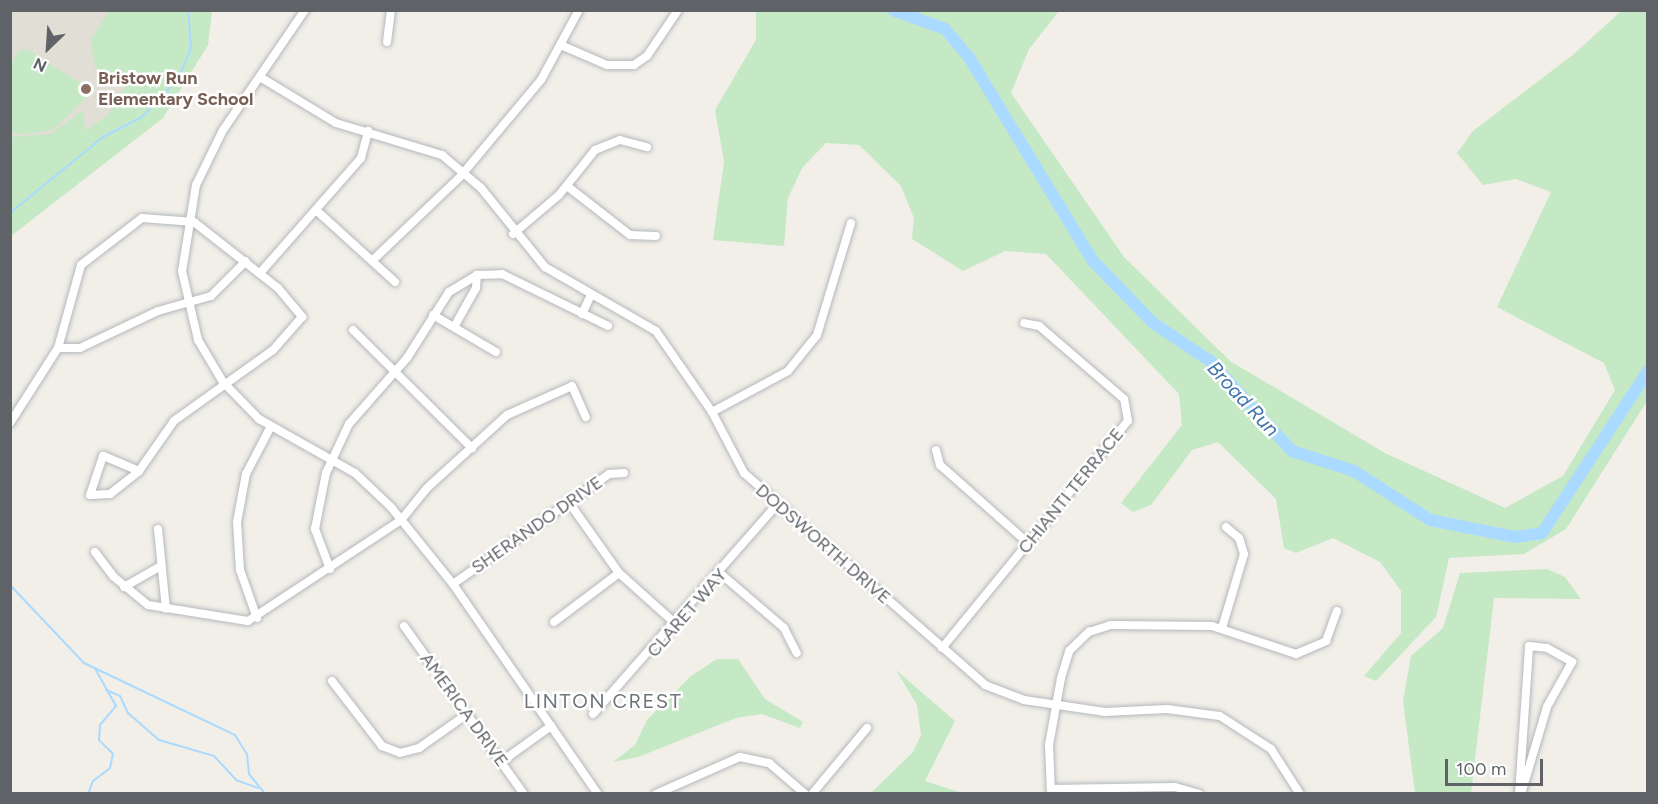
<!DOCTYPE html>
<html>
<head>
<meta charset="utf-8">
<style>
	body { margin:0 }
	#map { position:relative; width:1658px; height:804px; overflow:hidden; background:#f1efe8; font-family:Figtree,sans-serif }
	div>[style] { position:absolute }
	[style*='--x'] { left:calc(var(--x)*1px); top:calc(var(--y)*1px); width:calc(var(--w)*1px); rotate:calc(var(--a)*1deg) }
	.education>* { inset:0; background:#e1ded6 }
	.green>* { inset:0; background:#c5e8c5 }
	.stream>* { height:2px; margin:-1px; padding:0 1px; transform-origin:1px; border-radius:1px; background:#aadaff }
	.river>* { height:12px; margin:-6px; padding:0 6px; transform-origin:6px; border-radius:6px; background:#aadaff }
	.roads { filter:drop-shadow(0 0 2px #b5b8bc) drop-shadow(0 0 2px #b5b8bc) }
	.street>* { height:8px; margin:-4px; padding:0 4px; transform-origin:4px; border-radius:4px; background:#fff }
	.dots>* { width:16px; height:16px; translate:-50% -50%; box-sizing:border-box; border:3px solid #fff; border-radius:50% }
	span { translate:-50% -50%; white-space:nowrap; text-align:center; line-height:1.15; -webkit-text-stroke:5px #fff; paint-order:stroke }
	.education-label { font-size:18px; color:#785e54; font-weight:700 }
	.left { translate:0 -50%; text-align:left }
	.street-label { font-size:18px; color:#5f6368 }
	.water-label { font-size:20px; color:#4174aa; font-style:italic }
	.neighbourhood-label { font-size:20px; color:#70757a; letter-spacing:1.5px }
	.frame { position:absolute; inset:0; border:12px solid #5f6368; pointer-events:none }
	.north { position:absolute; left:18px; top:18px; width:60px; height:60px; -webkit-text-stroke:4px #fff; paint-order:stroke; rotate:205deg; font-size:16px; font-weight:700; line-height:24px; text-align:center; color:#5f6368 }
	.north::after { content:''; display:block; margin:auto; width:21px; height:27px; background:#5f6368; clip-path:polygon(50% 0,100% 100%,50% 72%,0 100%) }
	.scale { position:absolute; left:1445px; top:759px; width:98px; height:27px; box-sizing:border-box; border:3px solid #5f6368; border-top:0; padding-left:8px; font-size:18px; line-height:21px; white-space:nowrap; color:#5f6368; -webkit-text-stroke:4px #fff; paint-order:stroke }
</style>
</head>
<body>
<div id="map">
	<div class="education">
		<i style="clip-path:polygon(11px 11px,181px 11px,144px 113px,11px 154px)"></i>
	</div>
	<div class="green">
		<i style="clip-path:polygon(109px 10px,212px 11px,208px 45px,163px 118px,11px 236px,11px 137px,51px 134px,83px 110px,85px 131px,107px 116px,126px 86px,95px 69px,91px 40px)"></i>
		<i style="clip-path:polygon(756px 11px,1059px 11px,1029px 49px,1011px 93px,1124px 257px,1230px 361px,1385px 453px,1505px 508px,1563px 476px,1615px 390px,1604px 363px,1497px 307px,1551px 192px,1516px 179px,1483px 185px,1457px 153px,1473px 131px,1574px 54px,1621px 11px,1647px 11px,1647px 401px,1566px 529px,1524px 554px,1449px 558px,1436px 617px,1376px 681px,1364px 676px,1401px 633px,1401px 591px,1380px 562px,1333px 538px,1296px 553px,1284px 548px,1276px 499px,1218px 442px,1192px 450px,1151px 505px,1133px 512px,1121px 503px,1182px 425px,1179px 394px,1046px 254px,1005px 251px,963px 271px,912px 239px,914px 218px,901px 186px,859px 145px,826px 143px,802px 168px,788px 198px,784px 246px,713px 240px,724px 162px,715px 110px,756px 40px)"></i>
		<i style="clip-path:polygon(26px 49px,93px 91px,54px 129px,24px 135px,11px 132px,10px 68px,18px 51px)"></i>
		<i style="clip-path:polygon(1547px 569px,1565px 577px,1581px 599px,1494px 598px,1471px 793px,1415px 793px,1403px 701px,1411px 656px,1443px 628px,1460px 573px)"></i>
		<i style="clip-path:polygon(717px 659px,738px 659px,765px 699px,803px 722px,800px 728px,762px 714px,736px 718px,638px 757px,613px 762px,635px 745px,647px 720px,691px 676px)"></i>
		<i style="clip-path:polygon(896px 670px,955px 721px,925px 781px,962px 793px,871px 793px,913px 752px,921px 735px,917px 705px)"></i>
	</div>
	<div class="stream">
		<i style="--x:10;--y:213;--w:120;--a:-39.3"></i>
		<i style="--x:103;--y:137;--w:44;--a:-27.1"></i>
		<i style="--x:142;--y:117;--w:52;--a:-46.5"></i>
		<i style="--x:178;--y:79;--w:33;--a:-67"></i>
		<i style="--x:191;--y:49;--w:39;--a:-94"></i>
		<i style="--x:10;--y:585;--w:108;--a:46.5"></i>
		<i style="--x:84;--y:663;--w:167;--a:25.5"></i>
		<i style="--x:235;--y:735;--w:22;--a:58"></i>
		<i style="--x:247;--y:754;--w:20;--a:84"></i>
		<i style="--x:249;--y:774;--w:26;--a:51"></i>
		<i style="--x:106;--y:690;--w:15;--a:23"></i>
		<i style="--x:120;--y:696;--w:19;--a:65"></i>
		<i style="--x:128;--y:713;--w:41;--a:41.1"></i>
		<i style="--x:159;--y:740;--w:57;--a:16.2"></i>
		<i style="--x:214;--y:756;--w:33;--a:47"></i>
		<i style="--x:236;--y:780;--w:23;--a:20"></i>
		<i style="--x:88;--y:794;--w:14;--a:-69"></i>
		<i style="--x:93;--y:781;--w:21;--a:-37"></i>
		<i style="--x:110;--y:768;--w:14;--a:-78"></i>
		<i style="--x:113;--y:754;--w:20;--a:-135"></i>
		<i style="--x:99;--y:740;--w:15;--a:-86"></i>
		<i style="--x:100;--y:725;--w:25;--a:-50"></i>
		<i style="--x:116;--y:706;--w:41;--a:-119.1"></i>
	</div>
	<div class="river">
		<i style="--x:893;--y:10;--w:55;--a:20.1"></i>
		<i style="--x:945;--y:29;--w:39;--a:50"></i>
		<i style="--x:970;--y:59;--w:237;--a:58.7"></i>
		<i style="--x:1093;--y:261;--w:86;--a:45.9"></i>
		<i style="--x:1153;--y:323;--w:69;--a:33.7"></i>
		<i style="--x:1210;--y:361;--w:122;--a:47.7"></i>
		<i style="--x:1292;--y:451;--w:65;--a:17.9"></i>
		<i style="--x:1354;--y:471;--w:90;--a:32.8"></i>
		<i style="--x:1430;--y:520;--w:87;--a:11.3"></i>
		<i style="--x:1515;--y:537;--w:27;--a:-8"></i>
		<i style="--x:1542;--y:533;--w:194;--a:-56.8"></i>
	</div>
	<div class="roads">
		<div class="street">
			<i style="--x:305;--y:10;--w:145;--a:124.3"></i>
			<i style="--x:223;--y:130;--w:61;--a:116.1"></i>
			<i style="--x:196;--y:185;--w:87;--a:99.2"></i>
			<i style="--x:182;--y:271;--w:71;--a:76.9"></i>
			<i style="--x:198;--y:340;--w:49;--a:59.2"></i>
			<i style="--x:223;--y:382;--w:52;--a:45.8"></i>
			<i style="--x:259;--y:419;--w:110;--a:29.4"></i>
			<i style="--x:355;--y:473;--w:50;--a:43.4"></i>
			<i style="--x:391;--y:507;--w:99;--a:51.2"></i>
			<i style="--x:453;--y:584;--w:255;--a:55.4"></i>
			<i style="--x:387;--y:42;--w:32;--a:-83"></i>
			<i style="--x:563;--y:46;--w:48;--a:23.4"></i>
			<i style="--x:607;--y:65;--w:27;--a:0"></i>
			<i style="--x:634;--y:65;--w:16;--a:-35"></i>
			<i style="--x:647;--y:56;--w:55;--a:-56"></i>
			<i style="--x:260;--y:77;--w:89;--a:31.2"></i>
			<i style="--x:336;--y:123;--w:111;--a:16.8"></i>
			<i style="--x:442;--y:155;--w:51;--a:40.2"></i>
			<i style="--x:481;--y:188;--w:102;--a:51"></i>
			<i style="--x:545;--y:267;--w:128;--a:30"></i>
			<i style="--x:656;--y:331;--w:98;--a:55.3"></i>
			<i style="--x:712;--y:412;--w:69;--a:62.3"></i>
			<i style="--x:744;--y:473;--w:321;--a:41.3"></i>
			<i style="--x:985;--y:685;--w:42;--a:21"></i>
			<i style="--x:1024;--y:700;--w:82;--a:8.4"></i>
			<i style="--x:1105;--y:712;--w:62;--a:-2.8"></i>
			<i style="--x:1167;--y:709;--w:53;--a:7.5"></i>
			<i style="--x:1220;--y:716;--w:61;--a:32.9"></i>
			<i style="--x:1271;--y:749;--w:54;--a:57.2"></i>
			<i style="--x:567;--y:186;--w:80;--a:37.9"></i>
			<i style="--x:630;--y:235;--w:26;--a:2"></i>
			<i style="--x:316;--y:210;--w:107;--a:42.3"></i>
			<i style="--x:513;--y:234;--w:60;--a:-40.3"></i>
			<i style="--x:559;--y:195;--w:58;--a:-51.3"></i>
			<i style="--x:595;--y:150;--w:27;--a:-22"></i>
			<i style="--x:620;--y:140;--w:28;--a:15"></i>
			<i style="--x:372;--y:261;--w:120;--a:-43.7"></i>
			<i style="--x:459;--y:178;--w:128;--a:-50.1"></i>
			<i style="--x:541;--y:80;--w:80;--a:-61.5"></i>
			<i style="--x:260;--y:273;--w:153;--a:-48.7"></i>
			<i style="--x:361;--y:158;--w:28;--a:-75"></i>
			<i style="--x:582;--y:314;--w:21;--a:-65"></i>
			<i style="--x:433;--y:315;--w:73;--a:30.4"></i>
			<i style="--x:454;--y:327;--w:45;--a:-60.6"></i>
			<i style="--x:476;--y:288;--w:13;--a:-86"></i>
			<i style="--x:353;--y:330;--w:168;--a:44.8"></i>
			<i style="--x:58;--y:348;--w:22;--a:0"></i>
			<i style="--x:80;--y:348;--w:86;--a:-25.4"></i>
			<i style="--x:158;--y:311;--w:55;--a:-15.8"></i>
			<i style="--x:211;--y:296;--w:49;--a:-45"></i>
			<i style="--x:712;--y:412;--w:86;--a:-28.3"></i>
			<i style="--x:788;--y:371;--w:46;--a:-51.1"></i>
			<i style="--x:817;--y:335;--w:117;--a:-73.1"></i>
			<i style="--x:10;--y:423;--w:89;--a:-57.4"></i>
			<i style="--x:58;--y:348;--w:86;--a:-74.5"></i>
			<i style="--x:81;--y:265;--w:77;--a:-37.6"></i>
			<i style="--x:142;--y:218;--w:52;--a:4.4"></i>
			<i style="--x:194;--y:222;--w:107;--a:38.2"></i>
			<i style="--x:278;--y:288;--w:38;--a:50"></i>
			<i style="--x:302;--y:317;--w:44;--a:131.3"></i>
			<i style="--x:273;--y:350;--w:122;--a:144.4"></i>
			<i style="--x:174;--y:421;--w:61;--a:125"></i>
			<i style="--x:139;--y:471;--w:39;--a:-157"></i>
			<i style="--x:103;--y:456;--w:41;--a:108.4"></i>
			<i style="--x:90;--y:495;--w:20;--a:-3"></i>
			<i style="--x:110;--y:494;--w:37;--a:-38"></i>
			<i style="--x:936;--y:450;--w:16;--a:75"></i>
			<i style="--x:940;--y:465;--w:118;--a:41.6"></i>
			<i style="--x:568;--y:501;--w:88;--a:54.7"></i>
			<i style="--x:619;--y:573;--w:76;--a:41.8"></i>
			<i style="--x:158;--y:529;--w:80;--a:84.3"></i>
			<i style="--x:95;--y:552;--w:31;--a:53"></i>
			<i style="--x:114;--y:577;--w:44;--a:39.5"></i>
			<i style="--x:148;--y:605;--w:101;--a:9.1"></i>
			<i style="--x:248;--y:621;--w:183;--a:-33.4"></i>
			<i style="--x:401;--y:520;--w:41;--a:-50.9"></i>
			<i style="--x:427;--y:488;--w:108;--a:-42.4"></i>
			<i style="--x:507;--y:415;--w:71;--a:-24"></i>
			<i style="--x:572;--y:386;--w:34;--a:66"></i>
			<i style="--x:330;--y:569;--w:43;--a:-110.6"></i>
			<i style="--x:315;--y:529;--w:57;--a:-78.9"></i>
			<i style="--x:326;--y:473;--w:54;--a:-64.9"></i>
			<i style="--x:349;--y:424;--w:88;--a:-48.7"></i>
			<i style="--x:407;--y:358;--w:78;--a:-57.5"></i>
			<i style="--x:449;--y:292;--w:33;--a:-31"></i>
			<i style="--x:477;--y:275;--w:25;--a:-2"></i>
			<i style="--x:502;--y:274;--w:118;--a:26.1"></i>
			<i style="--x:721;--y:574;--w:83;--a:40.6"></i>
			<i style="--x:784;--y:628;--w:28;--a:63"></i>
			<i style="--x:453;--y:584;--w:191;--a:-35.2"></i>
			<i style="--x:609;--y:474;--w:15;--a:-4"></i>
			<i style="--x:124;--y:587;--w:43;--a:-29.6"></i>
			<i style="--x:257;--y:618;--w:51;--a:-109.5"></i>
			<i style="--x:240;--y:570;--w:48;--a:-93.6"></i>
			<i style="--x:237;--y:522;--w:49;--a:-79.4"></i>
			<i style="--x:246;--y:474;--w:52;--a:-62.4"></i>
			<i style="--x:554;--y:622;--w:81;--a:-37"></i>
			<i style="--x:404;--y:626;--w:206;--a:54.5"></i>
			<i style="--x:1222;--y:628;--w:77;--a:-73.4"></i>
			<i style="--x:1244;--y:554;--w:17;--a:-107"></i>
			<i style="--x:1239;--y:538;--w:17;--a:-140"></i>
			<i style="--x:942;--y:648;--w:293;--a:-50.7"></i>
			<i style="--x:1128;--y:421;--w:22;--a:-100"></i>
			<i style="--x:1124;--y:399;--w:112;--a:-139.3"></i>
			<i style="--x:1039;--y:326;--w:15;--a:-169"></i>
			<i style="--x:332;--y:681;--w:82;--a:52.4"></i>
			<i style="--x:382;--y:746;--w:19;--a:21"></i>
			<i style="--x:400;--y:753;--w:20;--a:-15"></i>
			<i style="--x:419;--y:748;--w:59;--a:-35.3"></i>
			<i style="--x:593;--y:714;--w:277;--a:-48.7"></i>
			<i style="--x:501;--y:762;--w:62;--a:-35.8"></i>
			<i style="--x:1051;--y:789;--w:124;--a:-0.9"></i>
			<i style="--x:1175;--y:787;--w:25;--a:16"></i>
			<i style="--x:656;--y:794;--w:92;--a:-23.8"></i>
			<i style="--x:740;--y:757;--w:30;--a:12"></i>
			<i style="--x:769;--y:763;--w:48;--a:40.7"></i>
			<i style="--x:812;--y:794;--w:86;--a:-50.2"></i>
			<i style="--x:1051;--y:794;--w:49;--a:-92.3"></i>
			<i style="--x:1049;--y:745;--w:68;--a:-79.8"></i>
			<i style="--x:1061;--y:678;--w:28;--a:-73"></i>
			<i style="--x:1069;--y:651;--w:28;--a:-44"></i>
			<i style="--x:1089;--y:632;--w:22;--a:-18"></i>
			<i style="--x:1110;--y:625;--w:102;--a:0.6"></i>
			<i style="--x:1212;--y:626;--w:89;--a:18.4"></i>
			<i style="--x:1296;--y:654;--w:33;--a:-23"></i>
			<i style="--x:1326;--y:641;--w:32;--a:-70"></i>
			<i style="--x:1519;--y:794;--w:148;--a:-86.1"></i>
			<i style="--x:1529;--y:646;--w:18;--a:6"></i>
			<i style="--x:1547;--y:648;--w:29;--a:29"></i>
			<i style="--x:1572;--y:662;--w:51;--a:119.1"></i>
			<i style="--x:1547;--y:707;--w:91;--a:106.6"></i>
		</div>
	</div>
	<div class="dots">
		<i style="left:86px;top:89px;background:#8d6e63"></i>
	</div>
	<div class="education-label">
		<span class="left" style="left:98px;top:89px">Bristow Run<br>Elementary School</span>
	</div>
	<div class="street-label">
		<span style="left:1071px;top:491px;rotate:-51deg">CHIANTI TERRACE</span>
		<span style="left:537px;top:525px;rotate:-35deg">SHERANDO DRIVE</span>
		<span style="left:823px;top:544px;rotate:41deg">DODSWORTH DRIVE</span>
		<span style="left:687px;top:613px;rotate:-49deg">CLARET WAY</span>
		<span style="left:464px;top:710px;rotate:54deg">AMERICA DRIVE</span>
	</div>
	<div class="water-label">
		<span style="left:1243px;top:399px;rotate:47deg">Broad Run</span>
	</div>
	<div class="neighbourhood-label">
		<span style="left:603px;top:701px">LINTON CREST</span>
	</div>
	<div class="frame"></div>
	<div class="north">N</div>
	<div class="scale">100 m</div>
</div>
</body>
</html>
